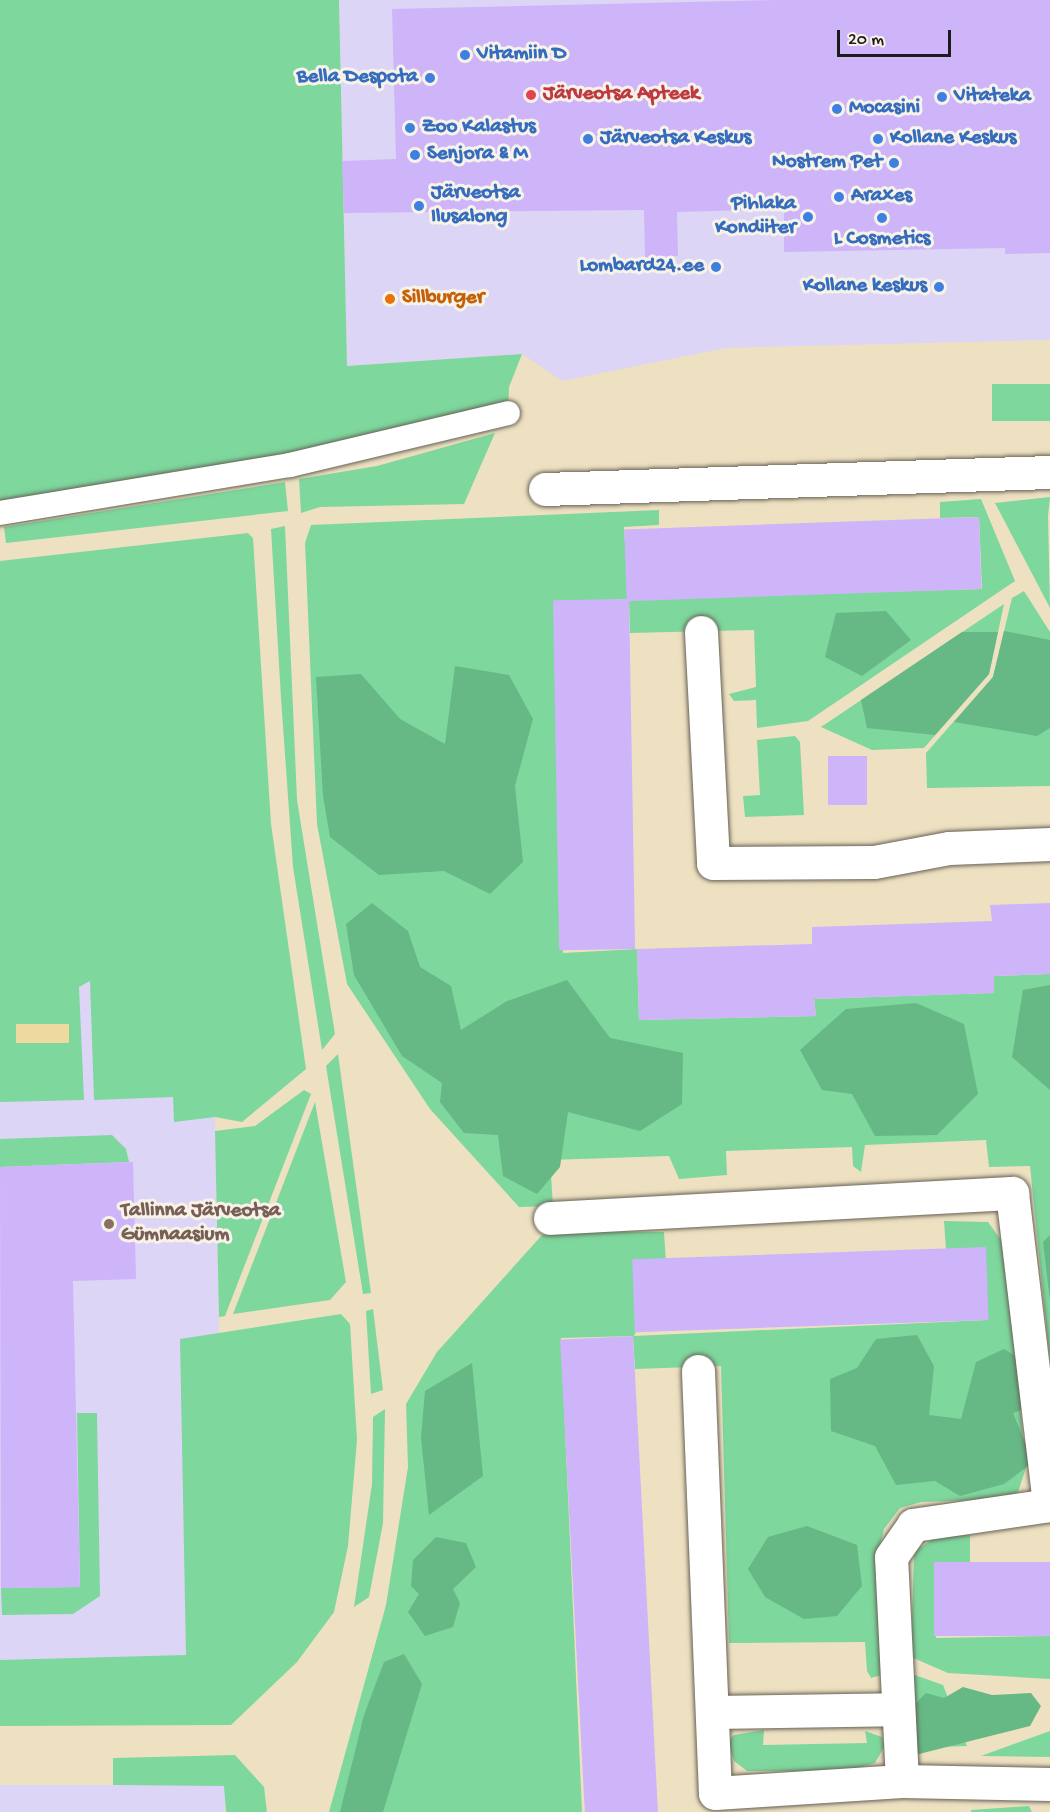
<!DOCTYPE html>
<html>
<head>
<meta charset="utf-8">
<style>
	body { margin:0 }
	#map { position:relative; width:1050px; height:1812px; overflow:hidden; background:#eee1c2; font-family:"Gochi Hand",sans-serif }
	div>[style] { position:absolute }
	[style*='--x'] { left:calc(var(--x)*1px); top:calc(var(--y)*1px); width:calc(var(--w)*1px); rotate:calc(var(--a)*1deg) }
	.built>* { inset:0; background:#ddd5f6; transform-origin:0 0 }
	.green>* { inset:0; background:#7ed79d; transform-origin:0 0 }
	.forest>* { inset:0; background:#66b884 }
	.sand>* { inset:0; background:#eeda9e; transform-origin:0 0 }
	.building>* { inset:0; background:#ceb4f9; transform-origin:0 0 }
	.roads { filter:drop-shadow(0 0 2px #666156) drop-shadow(0 0 2px #666156) }
	.pedestrian>* { height:24px; margin:-12px; padding:0 12px; transform-origin:12px; border-radius:12px; background:#fff }
	.minor>* { height:33px; margin:-16.5px; padding:0 16.5px; transform-origin:16.5px; border-radius:16.5px; background:#fff }
	.dots>* { width:16px; height:16px; translate:-50% -50%; box-sizing:border-box; border:3px solid #f7f3e8; border-radius:50% }
	span { translate:-50% -50%; white-space:nowrap; text-align:center; line-height:1.15; -webkit-text-stroke:6px #f7f3e8; paint-order:stroke }
	.shop-label { font-size:21px; color:#366cbe; font-weight:700 }
	.left { translate:0 -50%; text-align:left }
	.right { translate:-100% -50%; text-align:right }
	.health-label { font-size:21px; color:#be3a42; font-weight:700 }
	.food-label { font-size:21px; color:#c56008; font-weight:700 }
	.education-label { font-size:21px; color:#785e54; font-weight:700 }
	.scale { position:absolute; left:837px; top:30px; width:114px; height:27px; box-sizing:border-box; border:3px solid #1c1c1c; border-top:0; padding-left:8px; font-size:18px; line-height:21px; white-space:nowrap; color:#1c1c1c; -webkit-text-stroke:4px #f7f3e8; paint-order:stroke }
</style>
</head>
<body>
<div id="map">
	<div class="built">
		<i style="clip-path:polygon(339px 0,1050px 0,1050px 340px,726px 348px,562px 381px,522px 354px,347px 366px)"></i>
		<i style="clip-path:polygon(0 599px,215px 1116px,226px 1696px,0 1701px)"></i>
		<i style="left:0;top:1785px;width:225px;height:27px"></i>
	</div>
	<div class="green">
		<i style="clip-path:polygon(0 0,339px 0,347px 366px,522px 354px,509px 387px,508px 413px,0 513px)"></i>
		<i style="left:1050px;top:384px;width:37px;height:58px;rotate:90deg"></i>
		<i style="clip-path:polygon(495px 433px,464px 504px,320px 507px,301px 513px,299px 479px,377px 466px)"></i>
		<i style="clip-path:polygon(285px 482px,288px 511px,6px 543px,4px 527px)"></i>
		<i style="clip-path:polygon(1050px 497px,1048px 516px,1050px 608px,995px 503px)"></i>
		<i style="clip-path:polygon(981px 499px,1015px 581px,808px 721px,757px 728px,756px 700px,734px 701px,729px 694px,756px 687px,754px 630px,630px 633px,629px 599px,554px 602px,563px 953px,637px 949px,639px 1020px,816px 1016px,814px 999px,993px 993px,994px 976px,1050px 974px,1050px 1361px,1030px 1166px,989px 1167px,986px 1140px,865px 1145px,861px 1172px,853px 1166px,852px 1147px,726px 1151px,727px 1175px,679px 1179px,669px 1156px,550px 1160px,553px 1206px,519px 1207px,430px 1109px,347px 984px,317px 824px,305px 543px,311px 525px,659px 510px,659px 525px,624px 527px,629px 599px,982px 589px,979px 517px,940px 518px,940px 502px)"></i>
		<i style="clip-path:polygon(285px 526px,297px 800px,335px 1034px,322px 1050px,293px 867px,281px 698px,271px 529px)"></i>
		<i style="clip-path:polygon(248px 533px,253px 538px,271px 824px,306px 1069px,242px 1122px,215px 1117px,174px 1122px,173px 1097px,94px 1100px,90px 981px,79px 987px,84px 1100px,0 1102px,0 561px)"></i>
		<i style="clip-path:polygon(1024px 591px,1050px 632px,1050px 786px,927px 788px,926px 753px,993px 677px,1012px 598px)"></i>
		<i style="clip-path:polygon(1004px 604px,989px 674px,924px 748px,872px 750px,821px 727px)"></i>
		<i style="clip-path:polygon(795px 736px,800px 742px,804px 815px,745px 817px,743px 796px,760px 795px,757px 740px)"></i>
		<i style="clip-path:polygon(338px 1054px,371px 1293px,363px 1294px,326px 1066px)"></i>
		<i style="clip-path:polygon(304px 1090px,311px 1094px,225px 1316px,219px 1317px,215px 1131px,255px 1126px)"></i>
		<i style="clip-path:polygon(315px 1102px,346px 1282px,330px 1300px,233px 1314px)"></i>
		<i style="clip-path:polygon(112px 1135px,126px 1149px,129px 1162px,0 1167px,0 1139px)"></i>
		<i style="clip-path:polygon(944px 1221px,988px 1222px,1004px 1244px,1026px 1468px,1018px 1492px,1004px 1499px,921px 1502px,900px 1508px,884px 1529px,879px 1549px,881px 1675px,871px 1678px,867px 1671px,865px 1642px,729px 1643px,721px 1366px,635px 1369px,633px 1336px,561px 1338px,582px 1812px,329px 1812px,386px 1605px,408px 1467px,406px 1404px,437px 1352px,542px 1235px,554px 1231px,664px 1232px,666px 1263px,634px 1336px,987px 1320px,946px 1249px)"></i>
		<i style="clip-path:polygon(373px 1309px,383px 1390px,371px 1394px,366px 1311px)"></i>
		<i style="clip-path:polygon(341px 1314px,350px 1324px,357px 1440px,348px 1546px,334px 1612px,297px 1662px,231px 1725px,0 1726px,0 1660px,186px 1655px,180px 1339px)"></i>
		<i style="clip-path:polygon(385px 1409px,383px 1523px,369px 1597px,354px 1607px,372px 1484px,373px 1417px)"></i>
		<i style="clip-path:polygon(77px 1413px,97px 1413px,100px 1596px,73px 1614px,2px 1615px,1px 1588px,80px 1587px)"></i>
		<i style="clip-path:polygon(970px 1535px,970px 1564px,934px 1566px,936px 1638px,1050px 1636px,1050px 1679px,948px 1673px,911px 1657px,914px 1552px,936px 1537px)"></i>
		<i style="clip-path:polygon(912px 1674px,943px 1685px,967px 1746px,913px 1748px)"></i>
		<i style="clip-path:polygon(764px 1730px,763px 1745px,867px 1743px,865px 1731px,882px 1737px,884px 1747px,875px 1763px,848px 1771px,747px 1771px,734px 1761px,728px 1742px,734px 1735px)"></i>
		<i style="clip-path:polygon(1050px 1731px,1050px 1757px,981px 1756px)"></i>
		<i style="clip-path:polygon(235px 1755px,264px 1787px,267px 1812px,226px 1812px,224px 1786px,113px 1785px,113px 1758px)"></i>
		<i style="clip-path:polygon(1029px 1806px,1032px 1812px,971px 1812px,971px 1810px)"></i>
	</div>
	<div class="forest">
		<i style="clip-path:polygon(886px 611px,911px 640px,862px 676px,825px 657px,836px 613px)"></i>
		<i style="clip-path:polygon(1004px 631px,1050px 640px,1050px 728px,1037px 736px,954px 722px,993px 677px)"></i>
		<i style="clip-path:polygon(962px 632px,998px 632px,989px 674px,935px 735px,867px 728px,861px 700px)"></i>
		<i style="clip-path:polygon(455px 666px,509px 675px,533px 719px,515px 786px,523px 862px,490px 894px,444px 871px,379px 875px,330px 837px,323px 796px,316px 677px,361px 674px,400px 719px,445px 744px)"></i>
		<i style="clip-path:polygon(372px 903px,408px 931px,420px 967px,451px 986px,461px 1030px,507px 1001px,567px 980px,610px 1038px,683px 1053px,682px 1104px,640px 1131px,568px 1112px,560px 1167px,537px 1194px,503px 1176px,498px 1135px,464px 1133px,440px 1102px,442px 1083px,402px 1056px,354px 975px,346px 924px)"></i>
		<i style="clip-path:polygon(1050px 985px,1050px 1090px,1012px 1057px,1023px 990px)"></i>
		<i style="clip-path:polygon(916px 1003px,964px 1024px,978px 1094px,937px 1135px,875px 1136px,852px 1094px,822px 1090px,800px 1050px,846px 1009px)"></i>
		<i style="clip-path:polygon(1050px 1235px,1050px 1301px,1043px 1242px)"></i>
		<i style="clip-path:polygon(917px 1335px,934px 1366px,929px 1415px,961px 1419px,976px 1362px,1004px 1349px,1028px 1364px,1029px 1407px,1013px 1413px,1033px 1462px,1004px 1484px,960px 1496px,935px 1481px,896px 1485px,875px 1446px,831px 1431px,830px 1379px,857px 1368px,876px 1339px)"></i>
		<i style="clip-path:polygon(472px 1363px,483px 1476px,429px 1515px,421px 1438px,425px 1391px)"></i>
		<i style="clip-path:polygon(807px 1526px,857px 1545px,862px 1586px,837px 1616px,804px 1619px,765px 1597px,748px 1569px,768px 1537px)"></i>
		<i style="clip-path:polygon(436px 1537px,466px 1543px,476px 1567px,453px 1589px,460px 1603px,453px 1627px,425px 1636px,408px 1612px,419px 1594px,411px 1586px,413px 1560px)"></i>
		<i style="clip-path:polygon(404px 1654px,422px 1684px,383px 1812px,340px 1812px,364px 1715px,384px 1662px)"></i>
		<i style="clip-path:polygon(963px 1687px,992px 1695px,1031px 1693px,1041px 1706px,1030px 1726px,919px 1754px,905px 1741px,903px 1716px,926px 1693px,944px 1698px)"></i>
	</div>
	<div class="sand">
		<i style="left:69px;top:1024px;width:19px;height:53px;rotate:90deg"></i>
	</div>
	<div class="building">
		<i style="clip-path:polygon(778px 0,1050px 0,1050px 253px,1005px 254px,1005px 248px,784px 252px,784px 209px,677px 212px,678px 256px,645px 257px,644px 210px,344px 213px,342px 161px,396px 159px,392px 9px)"></i>
		<i style="left:979px;top:517px;width:72px;height:355px;rotate:88deg"></i>
		<i style="left:629px;top:599px;width:350px;height:76px;rotate:89deg"></i>
		<i style="left:867px;top:756px;width:49px;height:39px;rotate:90deg"></i>
		<i style="clip-path:polygon(1050px 903px,1050px 974px,994px 976px,994px 993px,814px 999px,816px 1016px,639px 1020px,637px 949px,812px 944px,812px 927px,992px 921px,990px 905px)"></i>
		<i style="clip-path:polygon(133px 1162px,136px 1279px,73px 1281px,80px 1587px,1px 1588px,0 1167px)"></i>
		<i style="left:986px;top:1247px;width:73px;height:354px;rotate:88deg"></i>
		<i style="left:633px;top:1336px;width:477px;height:73px;rotate:87deg"></i>
		<i style="left:1050px;top:1562px;width:74px;height:116px;rotate:90deg"></i>
	</div>
	<div class="roads">
		<div class="pedestrian">
			<i style="--x:0;--y:513;--w:294;--a:-9.4"></i>
			<i style="--x:290;--y:465;--w:224;--a:-13.4"></i>
		</div>
		<div class="minor">
			<i style="--x:545;--y:489;--w:505;--a:-1.93"></i>
			<i style="--x:701;--y:632;--w:231;--a:87"></i>
			<i style="--x:713;--y:863;--w:161;--a:-0.4"></i>
			<i style="--x:874;--y:862;--w:76;--a:-10.6"></i>
			<i style="--x:949;--y:848;--w:101;--a:-2.3"></i>
			<i style="--x:550;--y:1218;--w:463;--a:-3.1"></i>
			<i style="--x:1012;--y:1193;--w:314;--a:83.2"></i>
			<i style="--x:698;--y:1371;--w:422;--a:87.7"></i>
			<i style="--x:715;--y:1793;--w:187;--a:-3.7"></i>
			<i style="--x:902;--y:1781;--w:148;--a:1.2"></i>
			<i style="--x:713;--y:1712;--w:182;--a:-0.9"></i>
			<i style="--x:902;--y:1781;--w:224;--a:-92.8"></i>
			<i style="--x:891;--y:1557;--w:39;--a:-55"></i>
			<i style="--x:913;--y:1525;--w:138;--a:-8.3"></i>
		</div>
	</div>
	<div class="dots">
		<i style="left:465px;top:55px;background:#3f7fe0"></i>
		<i style="left:430px;top:78px;background:#3f7fe0"></i>
		<i style="left:531px;top:95px;background:#e0444e"></i>
		<i style="left:942px;top:97px;background:#3f7fe0"></i>
		<i style="left:837px;top:109px;background:#3f7fe0"></i>
		<i style="left:410px;top:128px;background:#3f7fe0"></i>
		<i style="left:588px;top:139px;background:#3f7fe0"></i>
		<i style="left:878px;top:139px;background:#3f7fe0"></i>
		<i style="left:415px;top:155px;background:#3f7fe0"></i>
		<i style="left:894px;top:163px;background:#3f7fe0"></i>
		<i style="left:839px;top:197px;background:#3f7fe0"></i>
		<i style="left:419px;top:206px;background:#3f7fe0"></i>
		<i style="left:808px;top:217px;background:#3f7fe0"></i>
		<i style="left:882px;top:218px;background:#3f7fe0"></i>
		<i style="left:716px;top:267px;background:#3f7fe0"></i>
		<i style="left:939px;top:287px;background:#3f7fe0"></i>
		<i style="left:390px;top:299px;background:#e8710a"></i>
		<i style="left:109px;top:1224px;background:#8d6e63"></i>
	</div>
	<div class="shop-label">
		<span class="left" style="left:477px;top:55px">Vitamiin D</span>
		<span class="right" style="left:418px;top:78px">Bella Despota</span>
		<span class="left" style="left:954px;top:97px">Vitateka</span>
		<span class="left" style="left:849px;top:109px">Mocasini</span>
		<span class="left" style="left:422px;top:128px">Zoo Kalastus</span>
		<span class="left" style="left:600px;top:139px">Järveotsa Keskus</span>
		<span class="left" style="left:890px;top:139px">Kollane Keskus</span>
		<span class="left" style="left:427px;top:155px">Senjora &amp; M</span>
		<span class="right" style="left:882px;top:163px">Nostrem Pet</span>
		<span class="left" style="left:431px;top:206px">Järveotsa<br>Ilusalong</span>
		<span class="left" style="left:851px;top:197px">Araxes</span>
		<span class="right" style="left:796px;top:217px">Pihlaka<br>Kondiiter</span>
		<span style="left:882px;top:240px">L Cosmetics</span>
		<span class="right" style="left:704px;top:267px">Lombard24.ee</span>
		<span class="right" style="left:927px;top:287px">Kollane keskus</span>
	</div>
	<div class="health-label">
		<span class="left" style="left:543px;top:95px">Järveotsa Apteek</span>
	</div>
	<div class="food-label">
		<span class="left" style="left:402px;top:299px">Sillburger</span>
	</div>
	<div class="education-label">
		<span class="left" style="left:121px;top:1224px">Tallinna Järveotsa<br>Gümnaasium</span>
	</div>
	<div class="scale">20 m</div>
</div>
</body>
</html>
